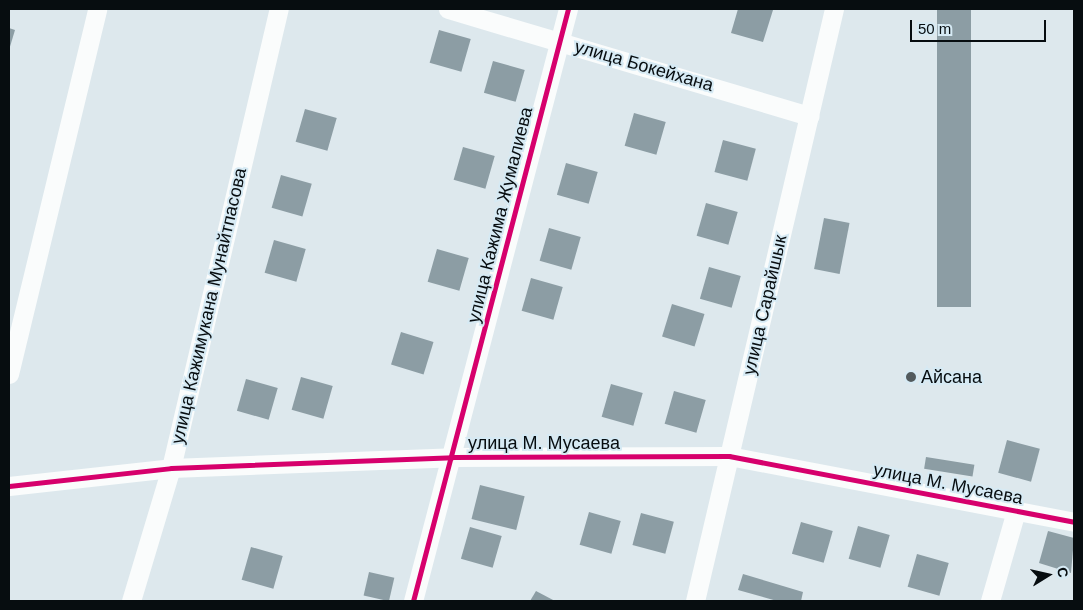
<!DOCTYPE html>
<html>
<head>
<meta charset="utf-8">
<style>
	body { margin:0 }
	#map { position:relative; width:1083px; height:610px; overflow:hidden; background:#dde8ed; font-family:Arial,sans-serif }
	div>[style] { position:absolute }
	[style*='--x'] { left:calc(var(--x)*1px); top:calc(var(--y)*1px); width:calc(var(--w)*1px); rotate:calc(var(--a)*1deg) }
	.building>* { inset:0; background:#8c9da4; transform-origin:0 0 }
	.minor>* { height:19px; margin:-9.5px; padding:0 9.5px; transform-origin:9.5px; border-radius:9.5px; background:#fafcfc }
	.cycleway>* { height:5px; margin:-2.5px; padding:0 2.5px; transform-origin:2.5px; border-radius:2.5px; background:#d6006c }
	.dots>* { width:14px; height:14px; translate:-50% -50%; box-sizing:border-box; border:2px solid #d6eaf4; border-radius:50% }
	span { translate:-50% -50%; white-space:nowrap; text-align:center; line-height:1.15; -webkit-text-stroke:4px #d6eaf4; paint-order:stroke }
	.street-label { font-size:18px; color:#070d10 }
	.poi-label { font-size:18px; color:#070d10 }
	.left { translate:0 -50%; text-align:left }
	.frame { position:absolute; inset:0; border:10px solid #070d10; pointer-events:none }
	.north { position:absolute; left:1023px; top:550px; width:50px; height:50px; -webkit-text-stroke:4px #d6eaf4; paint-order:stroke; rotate:80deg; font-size:14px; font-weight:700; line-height:20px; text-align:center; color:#070d10 }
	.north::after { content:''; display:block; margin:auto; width:18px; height:22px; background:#070d10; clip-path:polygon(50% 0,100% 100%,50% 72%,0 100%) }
	.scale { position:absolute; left:910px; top:20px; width:136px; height:22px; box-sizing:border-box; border:2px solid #070d10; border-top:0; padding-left:6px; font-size:15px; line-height:18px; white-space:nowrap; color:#070d10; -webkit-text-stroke:4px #d6eaf4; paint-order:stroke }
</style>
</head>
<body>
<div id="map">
	<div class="building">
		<i style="clip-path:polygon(738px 9px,773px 10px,763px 42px,731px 33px)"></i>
		<i style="left:937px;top:9px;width:34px;height:298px"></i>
		<i style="clip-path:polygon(9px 28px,15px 30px,9px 50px)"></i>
		<i style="left:439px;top:30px;width:33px;height:34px;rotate:16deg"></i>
		<i style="left:493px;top:61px;width:33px;height:33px;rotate:16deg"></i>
		<i style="left:305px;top:109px;width:33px;height:34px;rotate:16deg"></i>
		<i style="left:634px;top:113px;width:33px;height:34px;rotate:16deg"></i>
		<i style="left:723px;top:140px;width:34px;height:33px;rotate:15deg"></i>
		<i style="left:463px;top:147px;width:33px;height:34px;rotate:16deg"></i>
		<i style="left:566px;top:163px;width:33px;height:33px;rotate:16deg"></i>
		<i style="left:281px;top:175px;width:32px;height:34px;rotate:16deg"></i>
		<i style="left:706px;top:203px;width:33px;height:34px;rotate:16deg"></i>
		<i style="left:824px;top:218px;width:26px;height:52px;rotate:11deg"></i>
		<i style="left:549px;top:228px;width:33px;height:34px;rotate:16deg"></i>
		<i style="left:274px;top:240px;width:33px;height:34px;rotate:16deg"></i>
		<i style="left:437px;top:249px;width:33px;height:34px;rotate:16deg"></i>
		<i style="left:709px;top:267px;width:33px;height:33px;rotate:16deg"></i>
		<i style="left:531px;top:278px;width:33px;height:34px;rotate:16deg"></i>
		<i style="left:672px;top:304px;width:34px;height:34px;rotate:17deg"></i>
		<i style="left:401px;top:332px;width:34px;height:34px;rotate:17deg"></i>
		<i style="left:301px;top:377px;width:33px;height:34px;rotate:16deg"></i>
		<i style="left:246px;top:379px;width:33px;height:33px;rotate:16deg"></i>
		<i style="left:611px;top:384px;width:33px;height:34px;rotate:16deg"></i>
		<i style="left:674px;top:391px;width:33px;height:34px;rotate:16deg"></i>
		<i style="left:1007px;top:440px;width:34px;height:34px;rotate:15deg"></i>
		<i style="left:926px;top:457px;width:49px;height:12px;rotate:9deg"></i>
		<i style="left:480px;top:485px;width:46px;height:35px;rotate:14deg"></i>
		<i style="left:589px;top:512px;width:33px;height:34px;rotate:16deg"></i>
		<i style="left:641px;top:513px;width:34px;height:33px;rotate:15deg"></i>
		<i style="left:801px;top:522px;width:33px;height:33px;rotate:16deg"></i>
		<i style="left:858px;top:526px;width:33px;height:34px;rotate:16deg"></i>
		<i style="left:470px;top:527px;width:33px;height:33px;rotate:16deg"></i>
		<i style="clip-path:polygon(1048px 531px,1074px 538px,1071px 573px,1039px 563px)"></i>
		<i style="left:251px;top:547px;width:33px;height:34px;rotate:16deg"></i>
		<i style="left:917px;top:554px;width:33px;height:34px;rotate:16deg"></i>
		<i style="left:369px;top:572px;width:26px;height:24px;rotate:13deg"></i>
		<i style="clip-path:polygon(743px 574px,803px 592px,801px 601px,777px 601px,738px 590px)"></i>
		<i style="clip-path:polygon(536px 591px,555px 601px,530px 601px)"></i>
	</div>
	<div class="minor">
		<i style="--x:448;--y:9;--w:377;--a:16.5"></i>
		<i style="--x:9;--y:374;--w:375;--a:-76.4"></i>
		<i style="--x:9;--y:486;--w:163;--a:-6.3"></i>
		<i style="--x:171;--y:468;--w:282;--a:-2.2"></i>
		<i style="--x:453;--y:457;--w:276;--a:-0.2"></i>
		<i style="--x:729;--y:456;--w:351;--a:10.8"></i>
		<i style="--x:131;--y:601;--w:139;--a:-73.3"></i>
		<i style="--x:171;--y:468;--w:472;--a:-76.8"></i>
		<i style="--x:413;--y:601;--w:612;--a:-75.33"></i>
		<i style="--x:695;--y:601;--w:608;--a:-76.79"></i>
		<i style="--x:990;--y:601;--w:94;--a:-73.9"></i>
	</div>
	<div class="cycleway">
		<i style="--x:9;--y:486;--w:163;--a:-6.3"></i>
		<i style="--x:171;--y:468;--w:282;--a:-2.2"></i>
		<i style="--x:453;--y:457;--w:276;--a:-0.2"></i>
		<i style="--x:729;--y:456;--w:351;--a:10.8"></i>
		<i style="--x:413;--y:601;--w:612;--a:-75.33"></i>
	</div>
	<div class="dots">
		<i style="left:911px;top:377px;background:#525a5d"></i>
	</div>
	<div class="street-label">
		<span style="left:644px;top:66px;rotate:16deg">улица Бокейхана</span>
		<span style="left:500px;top:215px;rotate:-76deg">улица Кажима Жумалиева</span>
		<span style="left:765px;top:305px;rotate:-77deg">улица Сарайшык</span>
		<span style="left:209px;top:306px;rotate:-77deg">улица Кажимукана Мунайтпасова</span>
		<span style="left:544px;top:443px">улица М. Мусаева</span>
		<span style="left:948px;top:484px;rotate:11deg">улица М. Мусаева</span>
	</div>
	<div class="poi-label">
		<span class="left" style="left:921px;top:377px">Айсана</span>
	</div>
	<div class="frame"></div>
	<div class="north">С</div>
	<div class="scale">50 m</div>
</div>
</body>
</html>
